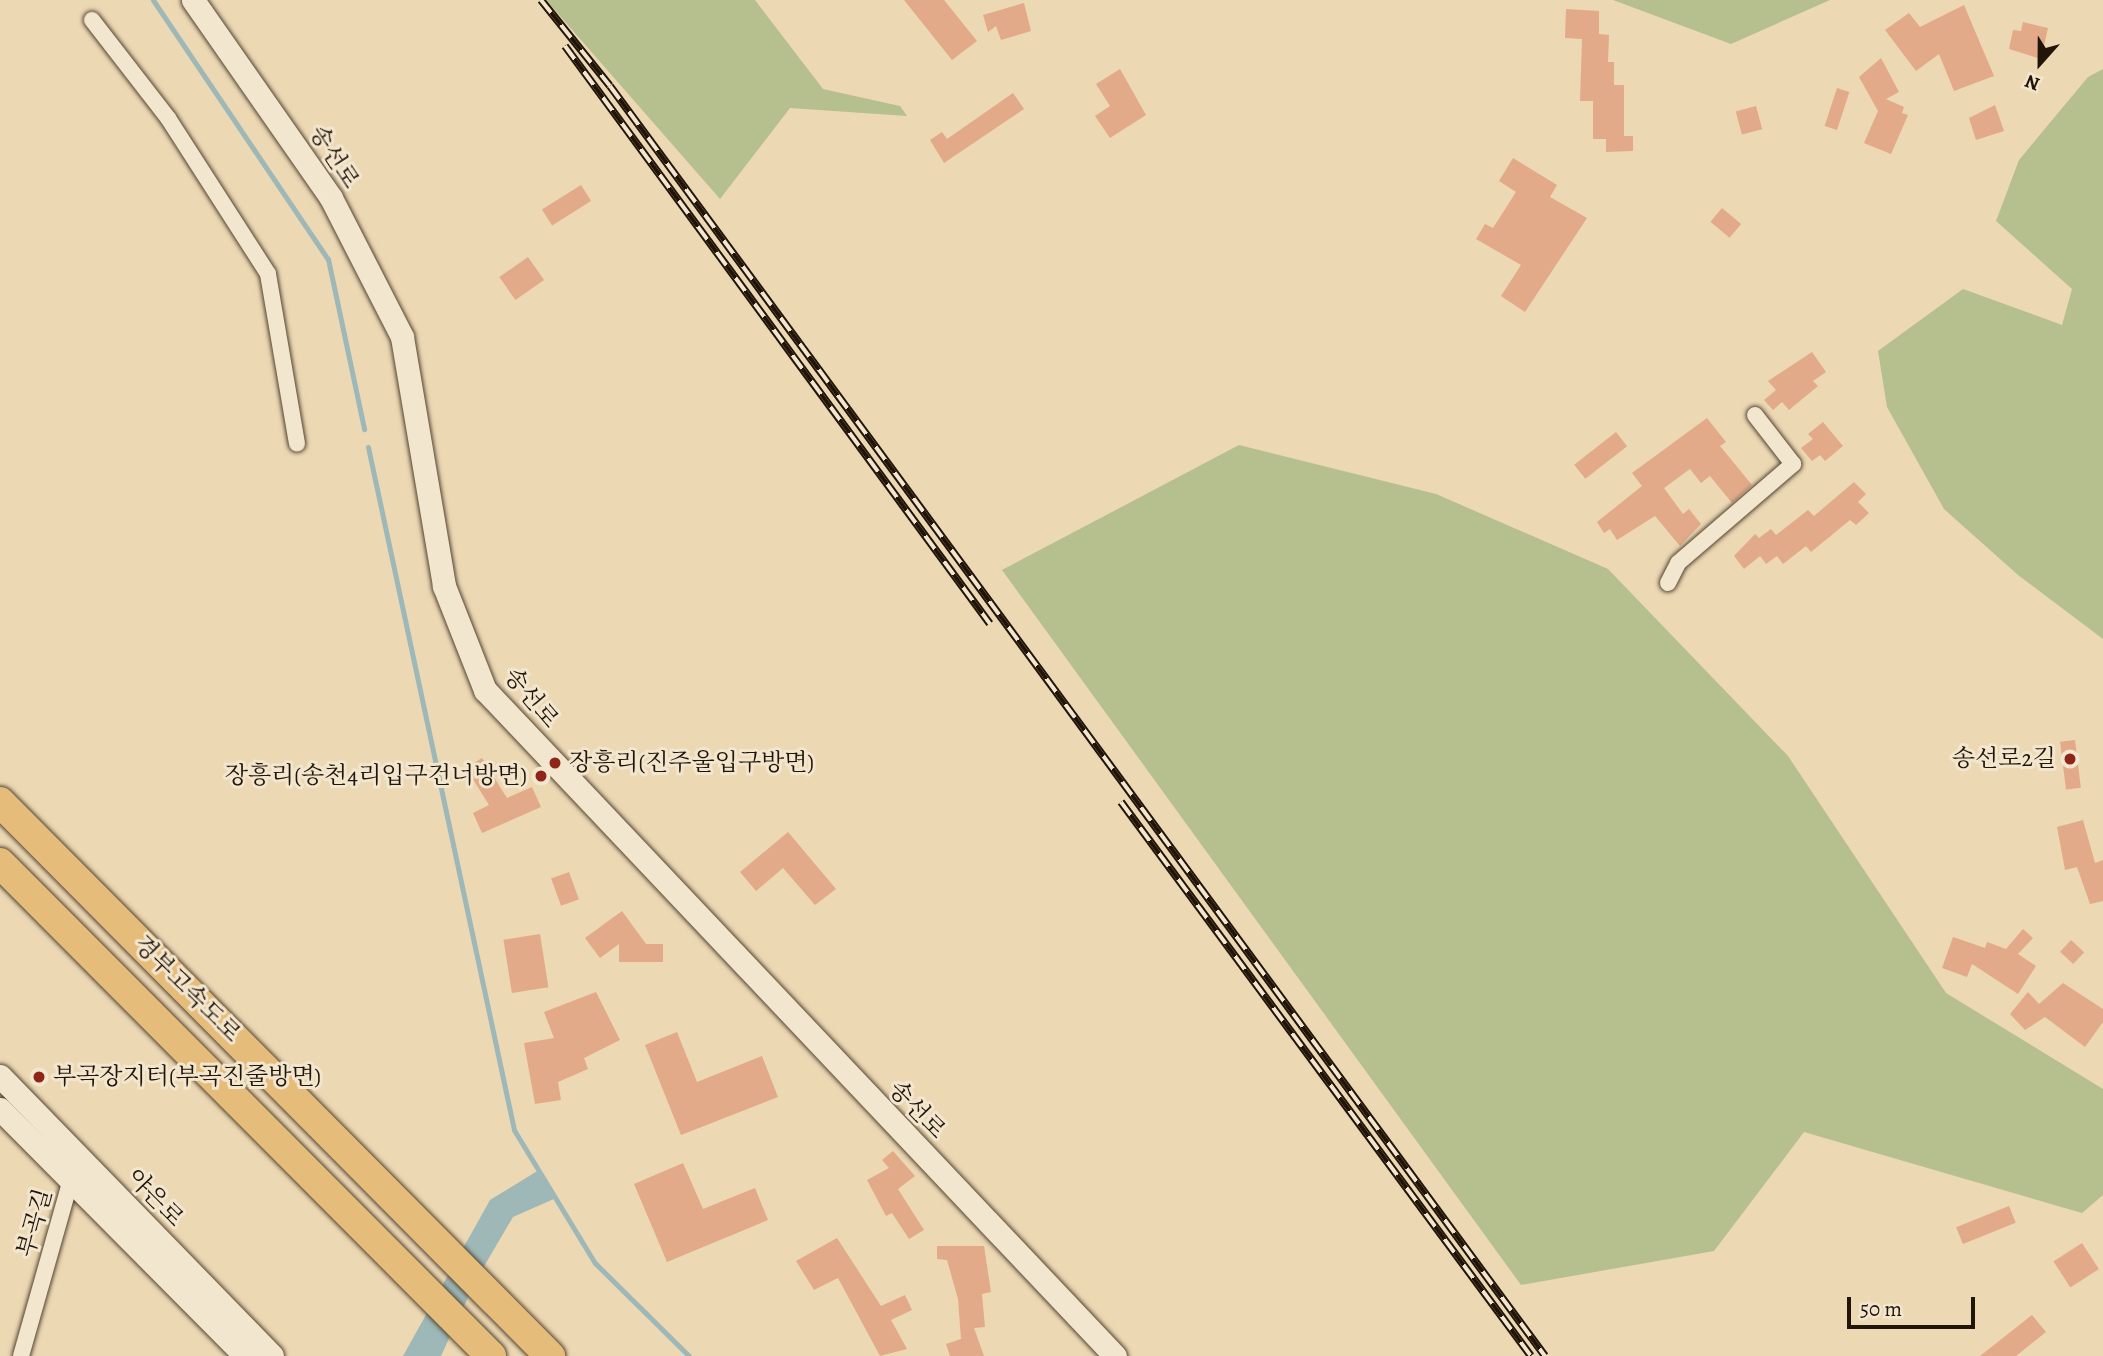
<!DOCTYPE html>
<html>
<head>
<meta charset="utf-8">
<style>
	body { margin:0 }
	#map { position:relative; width:2103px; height:1356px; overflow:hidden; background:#ecd8b3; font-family:Alegreya,"Noto Serif KR",serif }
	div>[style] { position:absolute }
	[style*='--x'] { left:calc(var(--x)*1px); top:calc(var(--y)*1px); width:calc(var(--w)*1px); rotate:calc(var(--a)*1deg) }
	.green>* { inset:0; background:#b6bf8e }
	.water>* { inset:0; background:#9db8b7 }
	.stream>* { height:5px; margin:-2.5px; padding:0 2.5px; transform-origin:2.5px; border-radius:2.5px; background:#9db8b7 }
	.building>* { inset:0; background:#e2aa88; transform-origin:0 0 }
	.roads { filter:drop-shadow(0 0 2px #544533) drop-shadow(0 0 2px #544533) }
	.street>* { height:16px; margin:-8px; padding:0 8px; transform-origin:8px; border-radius:8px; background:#f3e6ce }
	.secondary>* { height:23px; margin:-11.5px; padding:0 11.5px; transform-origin:11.5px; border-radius:11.5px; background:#f3e6ce }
	.highway>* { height:30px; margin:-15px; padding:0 15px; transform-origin:15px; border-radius:15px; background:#e6bc7a }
	.rail>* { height:8px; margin-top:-4px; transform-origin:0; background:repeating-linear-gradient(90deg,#f3e6ce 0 16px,#211408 0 32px); box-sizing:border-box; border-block:2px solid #211408 }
	.dots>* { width:19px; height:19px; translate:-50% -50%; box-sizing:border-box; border:4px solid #f3e6ce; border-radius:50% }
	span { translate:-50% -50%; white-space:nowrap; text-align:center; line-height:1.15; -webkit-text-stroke:6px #f3e6ce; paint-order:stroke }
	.street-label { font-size:24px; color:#211408 }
	.poi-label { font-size:24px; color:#211408 }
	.right { translate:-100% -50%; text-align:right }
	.left { translate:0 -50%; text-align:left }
	.north { position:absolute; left:2005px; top:28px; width:70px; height:70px; -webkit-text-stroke:5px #f3e6ce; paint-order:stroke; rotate:201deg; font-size:19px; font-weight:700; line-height:28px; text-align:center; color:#211408 }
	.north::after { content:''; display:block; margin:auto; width:24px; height:32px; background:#211408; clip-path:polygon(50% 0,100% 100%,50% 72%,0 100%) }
	.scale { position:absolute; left:1847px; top:1297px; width:128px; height:32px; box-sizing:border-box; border:4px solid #211408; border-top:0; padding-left:9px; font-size:21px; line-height:24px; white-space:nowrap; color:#211408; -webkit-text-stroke:5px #f3e6ce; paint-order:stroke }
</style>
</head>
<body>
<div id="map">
	<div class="green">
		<i style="clip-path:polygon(546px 0,755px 0,823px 89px,900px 106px,907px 116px,790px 108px,720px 199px)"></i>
		<i style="clip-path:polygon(1613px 0,1830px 0,1731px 44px)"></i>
		<i style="clip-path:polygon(2103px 69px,2103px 639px,2018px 575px,1944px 509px,1887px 407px,1878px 351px,1963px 289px,2062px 325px,2072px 289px,1996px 221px,2019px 160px,2088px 77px)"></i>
		<i style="clip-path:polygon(1239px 445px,1436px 494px,1608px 569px,1788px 756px,1946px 993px,2103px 1089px,2103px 1195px,2082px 1213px,1804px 1132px,1714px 1251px,1521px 1285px,1002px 570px)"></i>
	</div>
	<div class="water">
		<i style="clip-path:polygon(539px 1170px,556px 1198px,513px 1217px,476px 1280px,441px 1356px,403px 1356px,490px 1200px)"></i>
	</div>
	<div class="stream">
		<i style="--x:153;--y:0;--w:313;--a:56"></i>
		<i style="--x:328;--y:259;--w:174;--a:78"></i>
		<i style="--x:368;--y:447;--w:698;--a:77.93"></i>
		<i style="--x:514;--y:1130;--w:156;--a:58.7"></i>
		<i style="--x:595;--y:1263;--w:132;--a:44.7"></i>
	</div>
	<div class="building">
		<i style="clip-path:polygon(904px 0,944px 0,977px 41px,952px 60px)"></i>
		<i style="clip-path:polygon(1024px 3px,1031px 31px,1001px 40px,996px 26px,988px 32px,983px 15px)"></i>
		<i style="clip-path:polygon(1964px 5px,1994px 76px,1954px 91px,1939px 54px,1916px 71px,1885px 30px,1909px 13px,1920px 27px)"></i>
		<i style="clip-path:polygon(1566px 9px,1599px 11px,1599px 34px,1609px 35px,1608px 62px,1614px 62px,1614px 85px,1624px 85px,1624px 136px,1633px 136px,1633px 151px,1606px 152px,1606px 139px,1593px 139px,1593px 101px,1580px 101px,1582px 39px,1565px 38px)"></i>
		<i style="clip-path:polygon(2023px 22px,2048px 28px,2041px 59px,2009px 49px,2013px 30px,2021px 31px)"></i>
		<i style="clip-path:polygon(1881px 58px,1899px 92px,1886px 99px,1904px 107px,1902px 113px,1908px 115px,1891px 154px,1864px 143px,1878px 111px,1859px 77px)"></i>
		<i style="clip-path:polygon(1120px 69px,1146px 115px,1110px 138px,1095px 116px,1110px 106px,1096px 84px)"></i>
		<i style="left:1837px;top:88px;width:13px;height:40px;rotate:18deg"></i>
		<i style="clip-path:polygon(1013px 93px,1024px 109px,944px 163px,930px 140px,942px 132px,947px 139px)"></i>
		<i style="clip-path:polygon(1995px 105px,2004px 131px,1976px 140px,1969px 118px)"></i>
		<i style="left:1756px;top:106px;width:24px;height:21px;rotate:75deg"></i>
		<i style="clip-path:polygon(1513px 158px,1557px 185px,1550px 197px,1587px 218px,1525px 312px,1501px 296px,1521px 265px,1476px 239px,1485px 224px,1493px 228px,1516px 192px,1499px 181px)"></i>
		<i style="left:581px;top:185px;width:19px;height:46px;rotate:58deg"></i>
		<i style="left:1722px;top:208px;width:25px;height:18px;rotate:40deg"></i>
		<i style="left:528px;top:257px;width:28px;height:35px;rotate:55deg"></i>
		<i style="clip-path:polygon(1812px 352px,1826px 372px,1813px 381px,1818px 386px,1789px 410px,1782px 402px,1773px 410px,1764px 400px,1776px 390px,1768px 381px)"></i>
		<i style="clip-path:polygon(1707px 418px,1726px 442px,1720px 446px,1752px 485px,1732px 503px,1710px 476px,1701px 483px,1690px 469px,1664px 488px,1683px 514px,1689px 509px,1701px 524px,1680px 546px,1655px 516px,1617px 540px,1610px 529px,1604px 533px,1597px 522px,1642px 486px,1632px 473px)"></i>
		<i style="clip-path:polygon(1823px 422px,1843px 446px,1825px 461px,1820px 455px,1812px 461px,1801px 448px,1813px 439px,1808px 434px)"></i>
		<i style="left:1616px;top:432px;width:18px;height:53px;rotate:52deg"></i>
		<i style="clip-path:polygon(1854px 482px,1866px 494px,1858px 502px,1869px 513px,1856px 525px,1850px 520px,1811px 552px,1806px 546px,1783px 564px,1777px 556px,1766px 564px,1760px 556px,1744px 569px,1734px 556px,1755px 534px,1759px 538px,1771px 529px,1776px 535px,1808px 510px,1814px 516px)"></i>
		<i style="left:2075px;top:740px;width:48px;height:15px;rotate:83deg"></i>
		<i style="clip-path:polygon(482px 758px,507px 798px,532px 787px,541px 807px,482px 833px,473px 813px,489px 805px,466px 768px)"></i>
		<i style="clip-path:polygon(2083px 820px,2095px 863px,2103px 860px,2103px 901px,2090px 904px,2077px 867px,2065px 870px,2057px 827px)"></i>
		<i style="clip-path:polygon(788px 832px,836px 889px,815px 905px,783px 868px,756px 891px,740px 872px)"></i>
		<i style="left:569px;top:872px;width:29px;height:19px;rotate:70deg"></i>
		<i style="clip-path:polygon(622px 911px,646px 944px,663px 944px,663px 962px,619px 962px,619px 944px,600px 958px,585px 938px)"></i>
		<i style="clip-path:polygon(2023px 929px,2033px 938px,2018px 954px,2036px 966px,2018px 994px,1972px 964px,1967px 977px,1942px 968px,1953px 937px,1985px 948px,1987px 942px,2006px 949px)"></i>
		<i style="left:540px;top:934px;width:54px;height:37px;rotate:81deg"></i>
		<i style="left:2071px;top:940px;width:18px;height:16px;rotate:43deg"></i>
		<i style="clip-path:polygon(2063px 983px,2103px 1009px,2103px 1022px,2085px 1047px,2045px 1017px,2025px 1030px,2010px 1014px,2028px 992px,2039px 1004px)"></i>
		<i style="clip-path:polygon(596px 992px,620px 1040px,584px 1058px,588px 1069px,558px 1082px,561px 1100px,535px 1104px,524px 1043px,554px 1038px,544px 1012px)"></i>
		<i style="clip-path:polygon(677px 1032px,697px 1082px,762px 1056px,778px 1097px,681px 1135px,645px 1045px)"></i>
		<i style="clip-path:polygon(893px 1151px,915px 1176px,898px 1189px,924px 1230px,909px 1239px,892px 1213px,886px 1216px,867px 1180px,889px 1168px,882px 1160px)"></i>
		<i style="clip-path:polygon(683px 1163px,703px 1209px,755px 1188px,768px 1220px,667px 1262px,634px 1184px)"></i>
		<i style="left:2009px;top:1206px;width:18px;height:57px;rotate:68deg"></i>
		<i style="clip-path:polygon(837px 1238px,881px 1306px,905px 1295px,912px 1310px,891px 1320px,907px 1349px,880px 1356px,838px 1278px,814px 1290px,796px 1261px)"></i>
		<i style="left:2082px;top:1243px;width:31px;height:34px;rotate:57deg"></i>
		<i style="clip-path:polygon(937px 1246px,984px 1246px,991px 1292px,982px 1294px,985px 1327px,974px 1328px,984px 1356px,950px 1356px,946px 1344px,961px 1339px,958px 1299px,947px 1260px,937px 1259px)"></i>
		<i style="clip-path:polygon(2032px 1315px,2046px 1332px,2016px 1356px,1980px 1356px)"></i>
	</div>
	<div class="roads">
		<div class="street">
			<i style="--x:92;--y:20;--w:124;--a:52.2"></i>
			<i style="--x:168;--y:118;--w:185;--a:57.3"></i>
			<i style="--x:268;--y:274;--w:172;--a:80.3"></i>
			<i style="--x:1668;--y:583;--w:22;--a:-63"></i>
			<i style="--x:1678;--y:563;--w:152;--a:-40.7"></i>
			<i style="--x:1793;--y:464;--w:62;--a:-127.8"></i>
			<i style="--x:21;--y:1356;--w:180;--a:-74.2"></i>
		</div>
		<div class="secondary">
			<i style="--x:193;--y:0;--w:241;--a:55.1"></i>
			<i style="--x:331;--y:198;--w:156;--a:62.9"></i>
			<i style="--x:402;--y:337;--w:253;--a:80.4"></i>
			<i style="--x:444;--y:586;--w:112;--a:68.5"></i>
			<i style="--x:485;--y:690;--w:917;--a:46.59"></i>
			<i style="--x:0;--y:1076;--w:390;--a:45.8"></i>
			<i style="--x:0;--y:1109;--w:348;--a:45.2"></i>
		</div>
		<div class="highway">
			<i style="--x:0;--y:802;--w:781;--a:45.21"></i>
			<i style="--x:0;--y:863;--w:696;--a:45.12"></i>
		</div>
	</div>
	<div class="rail">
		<i style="--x:541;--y:0;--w:110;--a:51.3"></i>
		<i style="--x:610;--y:86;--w:1577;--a:53.64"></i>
		<i style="--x:565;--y:46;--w:717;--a:53.67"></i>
		<i style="--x:1121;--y:802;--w:689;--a:53.5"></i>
	</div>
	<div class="dots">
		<i style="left:2070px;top:759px;background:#8f2418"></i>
		<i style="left:555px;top:763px;background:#8f2418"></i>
		<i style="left:541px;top:776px;background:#8f2418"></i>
		<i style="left:39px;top:1077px;background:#8f2418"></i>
	</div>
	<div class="street-label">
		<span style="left:334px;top:157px;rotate:57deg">송선로</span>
		<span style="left:531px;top:698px;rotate:50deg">송선로</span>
		<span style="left:187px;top:989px;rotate:45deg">경부고속도로</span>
		<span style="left:917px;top:1110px;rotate:46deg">송선로</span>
		<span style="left:155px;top:1198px;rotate:46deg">야은로</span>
		<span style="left:35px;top:1223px;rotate:-74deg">부곡길</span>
	</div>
	<div class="poi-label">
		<span class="right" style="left:2056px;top:759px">송선로2길</span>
		<span class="left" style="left:569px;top:763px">장흥리(진주울입구방면)</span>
		<span class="right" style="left:527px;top:776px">장흥리(송천4리입구건너방면)</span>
		<span class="left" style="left:53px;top:1077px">부곡장지터(부곡진줄방면)</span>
	</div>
	<div class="north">N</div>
	<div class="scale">50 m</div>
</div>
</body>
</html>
